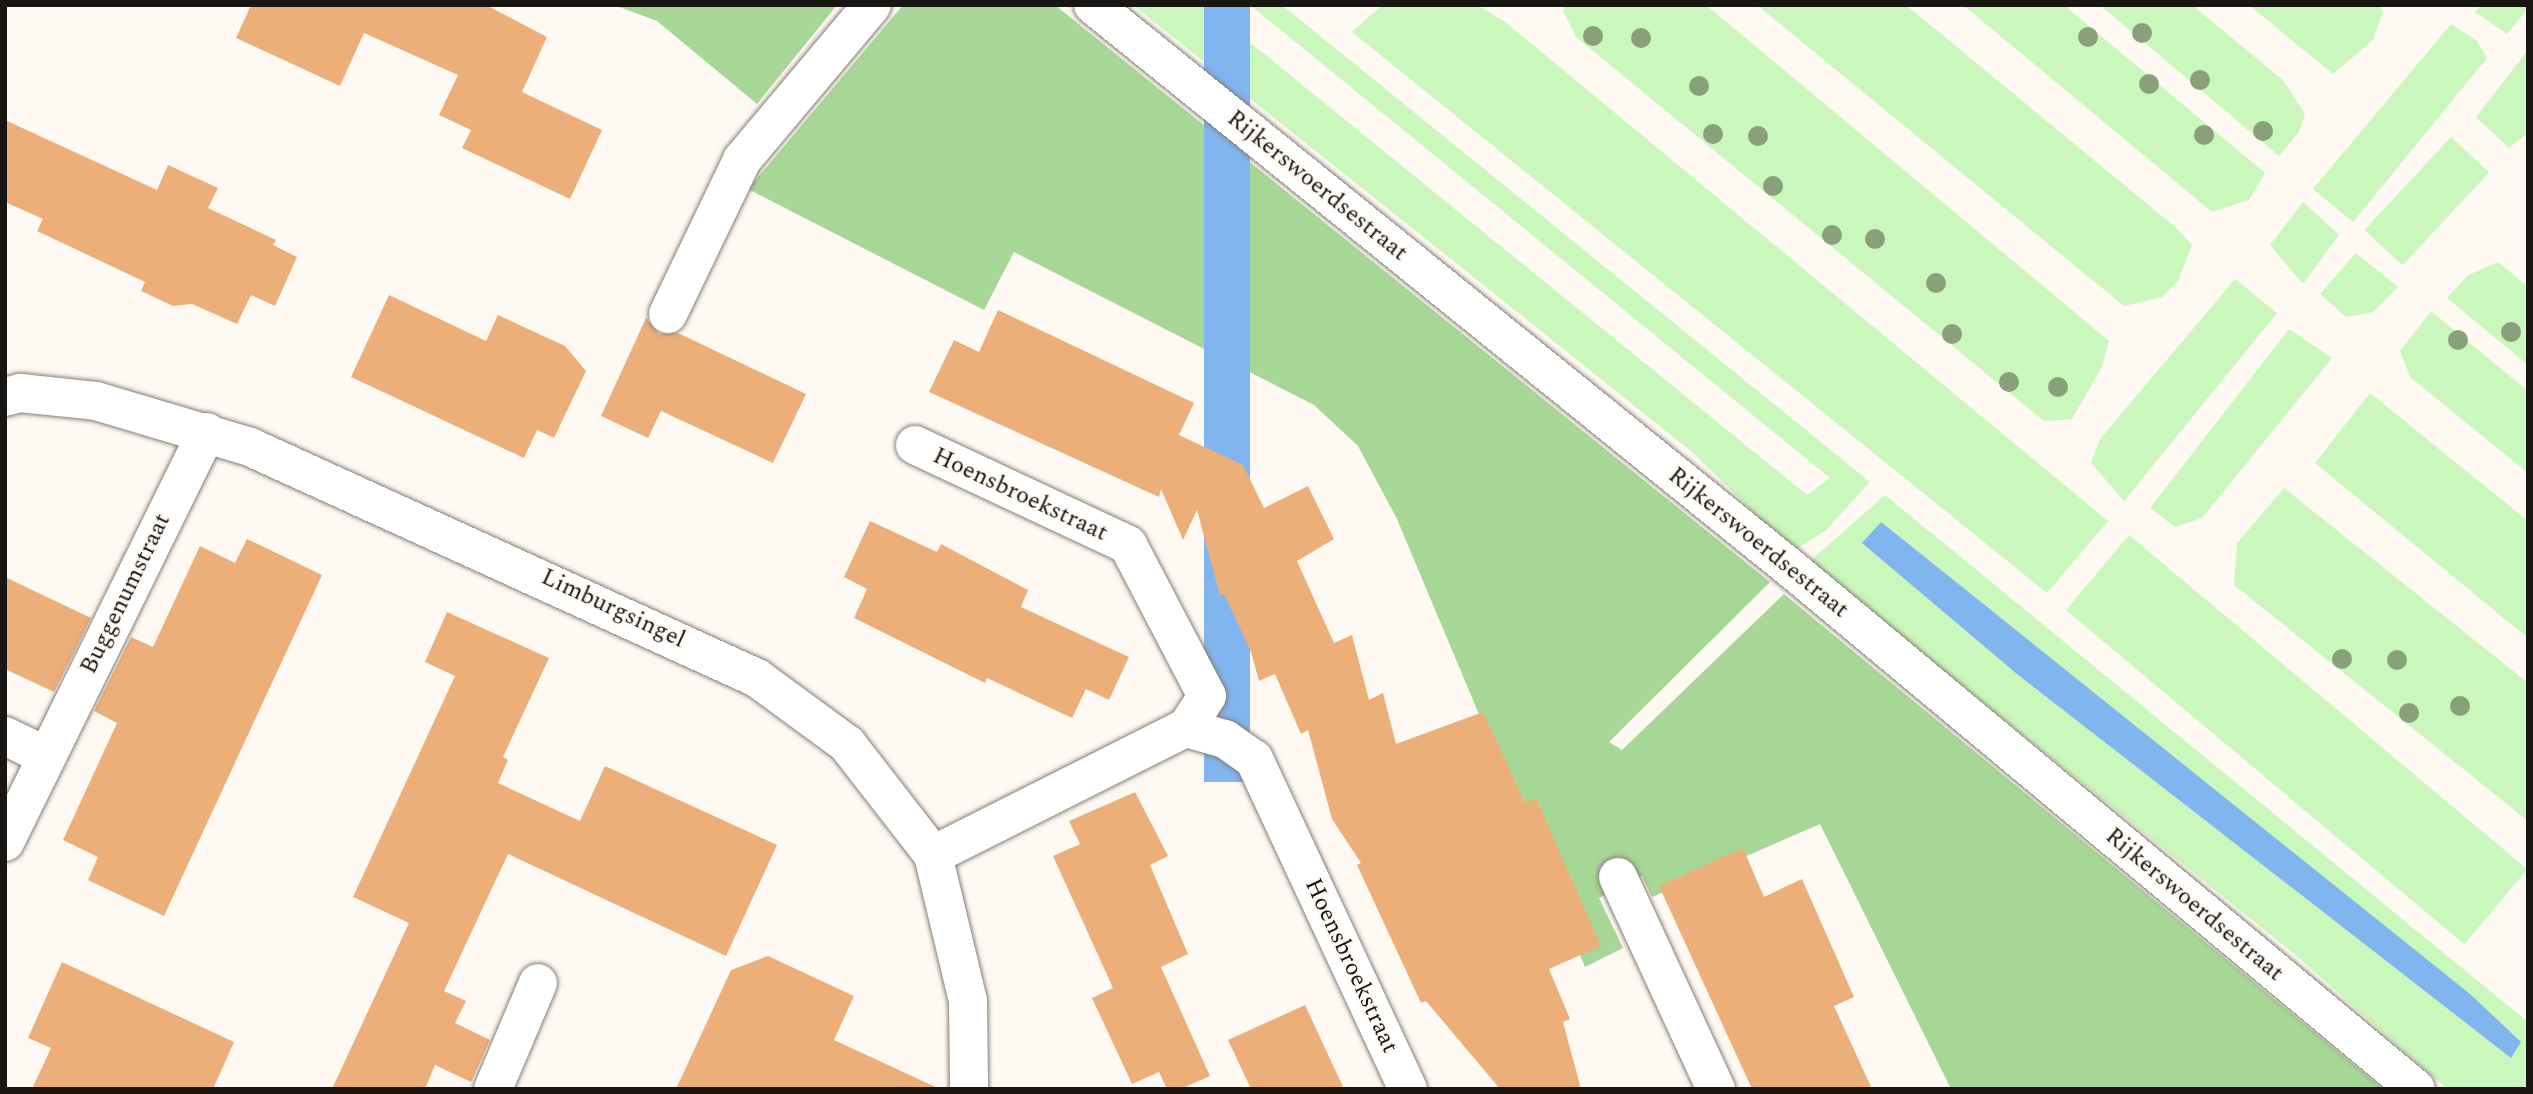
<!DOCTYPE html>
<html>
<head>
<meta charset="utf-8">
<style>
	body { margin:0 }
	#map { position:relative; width:2533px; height:1094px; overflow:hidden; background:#fff9f3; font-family:Spectral,serif }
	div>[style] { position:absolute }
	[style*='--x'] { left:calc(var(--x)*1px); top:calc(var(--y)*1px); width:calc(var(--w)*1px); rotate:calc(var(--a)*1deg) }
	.green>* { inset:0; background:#caf7bb; transform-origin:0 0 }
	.forest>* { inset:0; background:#a7d796 }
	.water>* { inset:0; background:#81b5ef; transform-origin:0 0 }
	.building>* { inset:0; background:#ecaf79 }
	.roads { filter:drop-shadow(0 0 2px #857e78) drop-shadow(0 0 2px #857e78) }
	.minor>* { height:38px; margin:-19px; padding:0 19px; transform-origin:19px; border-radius:19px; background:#fff }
	.trees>* { width:20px; height:20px; margin:-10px; border-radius:50%; background:#8aa07b }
	span { translate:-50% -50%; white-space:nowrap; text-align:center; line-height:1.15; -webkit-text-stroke:5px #fff9f3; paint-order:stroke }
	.street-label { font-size:24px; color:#181513 }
	.frame { position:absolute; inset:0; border:7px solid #181513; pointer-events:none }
</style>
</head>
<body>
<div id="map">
	<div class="green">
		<i style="clip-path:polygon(1133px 5px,1204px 5px,1807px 495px,1830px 478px,1250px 5px,1282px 5px,1870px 482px,1825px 531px,1793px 551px,1691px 451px)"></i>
		<i style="clip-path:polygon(1382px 5px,1477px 5px,1504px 21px,2108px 521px,2047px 593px,1352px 32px)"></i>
		<i style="clip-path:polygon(1566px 5px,1706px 5px,2109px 341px,2102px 367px,2072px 419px,2044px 421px,1576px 37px,1563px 11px)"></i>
		<i style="clip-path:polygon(1757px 5px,1906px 5px,2174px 226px,2192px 245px,2178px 281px,2162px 297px,2124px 306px)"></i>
		<i style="clip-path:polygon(1963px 5px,2064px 5px,2265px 173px,2249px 200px,2212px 212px)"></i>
		<i style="clip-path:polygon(2100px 5px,2192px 5px,2283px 80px,2305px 114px,2299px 132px,2279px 156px)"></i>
		<i style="clip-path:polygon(2249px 5px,2381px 5px,2383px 12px,2373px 40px,2333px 74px)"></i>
		<i style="clip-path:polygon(2481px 5px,2528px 5px,2528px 8px,2507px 34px,2475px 12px)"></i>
		<i style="clip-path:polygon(2451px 24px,2477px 41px,2487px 58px,2353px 222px,2313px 189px)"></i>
		<i style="clip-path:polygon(2528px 50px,2528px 133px,2509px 148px,2476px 117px)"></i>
		<i style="left:2451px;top:137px;width:52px;height:127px;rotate:43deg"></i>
		<i style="clip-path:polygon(2303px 202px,2339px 235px,2303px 284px,2270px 245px)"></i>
		<i style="clip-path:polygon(2356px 253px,2398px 287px,2373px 312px,2346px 317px,2320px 294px)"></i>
		<i style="clip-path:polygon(2498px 262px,2528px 287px,2528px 365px,2447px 298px,2468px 275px)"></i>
		<i style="clip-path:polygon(2235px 279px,2277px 313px,2124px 501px,2091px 463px,2100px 439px)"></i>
		<i style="clip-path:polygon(2431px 311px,2528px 391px,2528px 473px,2410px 377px,2400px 351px)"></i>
		<i style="clip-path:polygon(2289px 329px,2332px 358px,2202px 518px,2175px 527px,2150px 508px)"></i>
		<i style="clip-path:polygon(2370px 393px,2528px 521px,2528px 638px,2315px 463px)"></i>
		<i style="clip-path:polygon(2284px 488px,2528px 683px,2528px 821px,2234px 585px,2237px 543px)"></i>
		<i style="clip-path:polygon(evenodd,1885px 495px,2528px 1022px,2528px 1087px,2447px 1089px,2293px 953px,1809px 562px,1885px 495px,1881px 522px,2510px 1057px,2028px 682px,1863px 543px,1881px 522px)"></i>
		<i style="left:2129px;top:535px;width:520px;height:98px;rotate:40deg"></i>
	</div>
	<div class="forest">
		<i style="clip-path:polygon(614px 5px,837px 5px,757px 104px,657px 21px)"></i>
		<i style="clip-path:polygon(903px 5px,1055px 5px,1770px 582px,1609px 742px,1622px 750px,1784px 594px,2383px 1089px,1951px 1089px,1820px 824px,1652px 897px,1642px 876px,1599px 898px,1623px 948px,1585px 967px,1397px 519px,1358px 446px,1314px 405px,1014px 252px,984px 310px,748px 189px)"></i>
	</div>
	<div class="water">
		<i style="left:1204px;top:5px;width:46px;height:777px"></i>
		<i style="clip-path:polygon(1881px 522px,2470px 994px,2521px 1042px,2511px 1058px,2017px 674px,1862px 543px)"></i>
	</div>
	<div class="building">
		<i style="clip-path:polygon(251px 5px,486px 5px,547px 37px,522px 92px,602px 130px,570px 199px,462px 148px,471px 130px,439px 115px,458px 75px,364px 33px,340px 86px,236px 38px)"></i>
		<i style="clip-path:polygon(5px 120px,157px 190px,168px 165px,218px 188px,208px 208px,276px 240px,273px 245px,297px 257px,275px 306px,251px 295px,237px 324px,192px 304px,173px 306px,141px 291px,145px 282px,37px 231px,43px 219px,5px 202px)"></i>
		<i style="clip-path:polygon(389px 295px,486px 341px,498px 315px,565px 346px,586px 371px,554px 438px,537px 430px,524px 458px,351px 377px)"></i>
		<i style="clip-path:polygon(998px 310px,1194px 403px,1179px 435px,1243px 465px,1264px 508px,1308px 486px,1334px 539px,1297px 561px,1334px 643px,1352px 635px,1369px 700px,1383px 693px,1396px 744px,1483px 712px,1525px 803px,1536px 798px,1601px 946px,1549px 969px,1570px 1019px,1563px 1022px,1581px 1089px,1500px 1089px,1426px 1001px,1421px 1003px,1357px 865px,1361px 863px,1332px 819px,1308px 730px,1301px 734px,1275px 674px,1259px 681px,1251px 652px,1224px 594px,1220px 596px,1197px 510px,1183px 540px,1161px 489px,1159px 497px,929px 392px,954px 340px,979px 352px)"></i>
		<i style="clip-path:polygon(646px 318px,659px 334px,678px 333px,806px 394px,773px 463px,661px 411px,648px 438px,601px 416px)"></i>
		<i style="clip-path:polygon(870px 521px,937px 552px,941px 544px,1028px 590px,1021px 607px,1129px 657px,1109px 700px,1086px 689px,1072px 718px,987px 678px,985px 683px,854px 618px,867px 589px,844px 577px)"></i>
		<i style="clip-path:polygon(247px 539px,322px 575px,164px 916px,88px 880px,98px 857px,63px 840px,117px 723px,94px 711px,131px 637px,153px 647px,200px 546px,235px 563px)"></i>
		<i style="clip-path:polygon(5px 577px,91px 618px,54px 692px,5px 669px)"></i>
		<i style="clip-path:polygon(447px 612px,549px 658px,503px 757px,508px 760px,498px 783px,580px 821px,605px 766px,777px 845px,726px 956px,508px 854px,444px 991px,466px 1001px,455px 1023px,490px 1040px,471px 1082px,435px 1065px,425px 1089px,332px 1089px,409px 923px,353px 897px,455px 676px,425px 662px)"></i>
		<i style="clip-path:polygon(1135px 792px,1168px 856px,1150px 865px,1188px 954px,1161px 967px,1210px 1076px,1181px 1089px,1167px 1089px,1159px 1072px,1132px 1084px,1092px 998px,1113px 988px,1053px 856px,1080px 844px,1069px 821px)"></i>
		<i style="clip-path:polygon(1743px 848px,1764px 897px,1802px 879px,1854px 997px,1834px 1006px,1872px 1089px,1752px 1089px,1659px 886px)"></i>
		<i style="clip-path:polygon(768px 956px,854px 996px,834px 1040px,940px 1089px,676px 1089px,731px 970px)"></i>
		<i style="clip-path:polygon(62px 962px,234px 1042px,213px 1089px,32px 1089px,51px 1048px,28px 1038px)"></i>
		<i style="clip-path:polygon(1305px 1005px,1344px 1089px,1251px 1089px,1228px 1040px)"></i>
	</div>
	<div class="roads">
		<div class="minor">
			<i style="--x:1093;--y:5;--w:901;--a:38.92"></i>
			<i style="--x:1794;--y:571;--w:809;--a:39.79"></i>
			<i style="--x:668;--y:314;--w:171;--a:-64.3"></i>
			<i style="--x:742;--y:160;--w:202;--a:-50"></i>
			<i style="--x:5;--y:397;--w:16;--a:-15"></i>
			<i style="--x:20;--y:393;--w:76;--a:6"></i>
			<i style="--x:96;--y:401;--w:161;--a:16.6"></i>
			<i style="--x:250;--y:447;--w:557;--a:24.5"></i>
			<i style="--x:757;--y:678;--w:112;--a:36.3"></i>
			<i style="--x:847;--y:744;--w:140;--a:52.2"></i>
			<i style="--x:933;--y:855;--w:150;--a:76.5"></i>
			<i style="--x:968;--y:1001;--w:88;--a:89.3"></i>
			<i style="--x:915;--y:445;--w:235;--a:25.1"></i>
			<i style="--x:1128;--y:545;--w:170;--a:62.4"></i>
			<i style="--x:1207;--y:696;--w:38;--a:123"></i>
			<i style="--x:5;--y:736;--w:46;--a:26"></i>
			<i style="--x:5;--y:842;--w:457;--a:-63.8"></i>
			<i style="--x:933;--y:855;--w:283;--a:-26.7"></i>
			<i style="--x:1186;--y:728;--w:41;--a:15.8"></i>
			<i style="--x:1225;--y:739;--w:35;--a:35"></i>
			<i style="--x:1254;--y:759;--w:364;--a:65"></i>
			<i style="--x:1618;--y:877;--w:234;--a:65.2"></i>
			<i style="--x:493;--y:1089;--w:115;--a:-67"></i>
		</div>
	</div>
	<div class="trees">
		<i style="left:2142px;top:33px"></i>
		<i style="left:1593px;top:36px"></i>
		<i style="left:2088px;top:37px"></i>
		<i style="left:1641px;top:38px"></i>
		<i style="left:2200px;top:80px"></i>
		<i style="left:2149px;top:84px"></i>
		<i style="left:1699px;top:86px"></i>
		<i style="left:2263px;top:131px"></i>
		<i style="left:1713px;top:134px"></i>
		<i style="left:2204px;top:135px"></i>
		<i style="left:1758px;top:136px"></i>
		<i style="left:1773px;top:186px"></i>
		<i style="left:1832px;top:235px"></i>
		<i style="left:1875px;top:239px"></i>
		<i style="left:1936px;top:283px"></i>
		<i style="left:2511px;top:332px"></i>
		<i style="left:1952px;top:334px"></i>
		<i style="left:2458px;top:340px"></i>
		<i style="left:2009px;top:382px"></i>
		<i style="left:2058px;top:387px"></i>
		<i style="left:2342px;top:659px"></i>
		<i style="left:2397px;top:660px"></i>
		<i style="left:2460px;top:706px"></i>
		<i style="left:2409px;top:713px"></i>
	</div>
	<div class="street-label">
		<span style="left:1317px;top:186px;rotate:39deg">Rijkerswoerdsestraat</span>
		<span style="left:1020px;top:495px;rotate:25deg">Hoensbroekstraat</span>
		<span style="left:1758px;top:543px;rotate:39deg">Rijkerswoerdsestraat</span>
		<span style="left:126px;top:594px;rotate:-64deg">Buggenumstraat</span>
		<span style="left:613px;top:609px;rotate:25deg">Limburgsingel</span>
		<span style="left:2194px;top:905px;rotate:40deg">Rijkerswoerdsestraat</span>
		<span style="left:1351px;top:966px;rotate:65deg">Hoensbroekstraat</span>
	</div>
	<div class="frame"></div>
</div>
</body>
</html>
